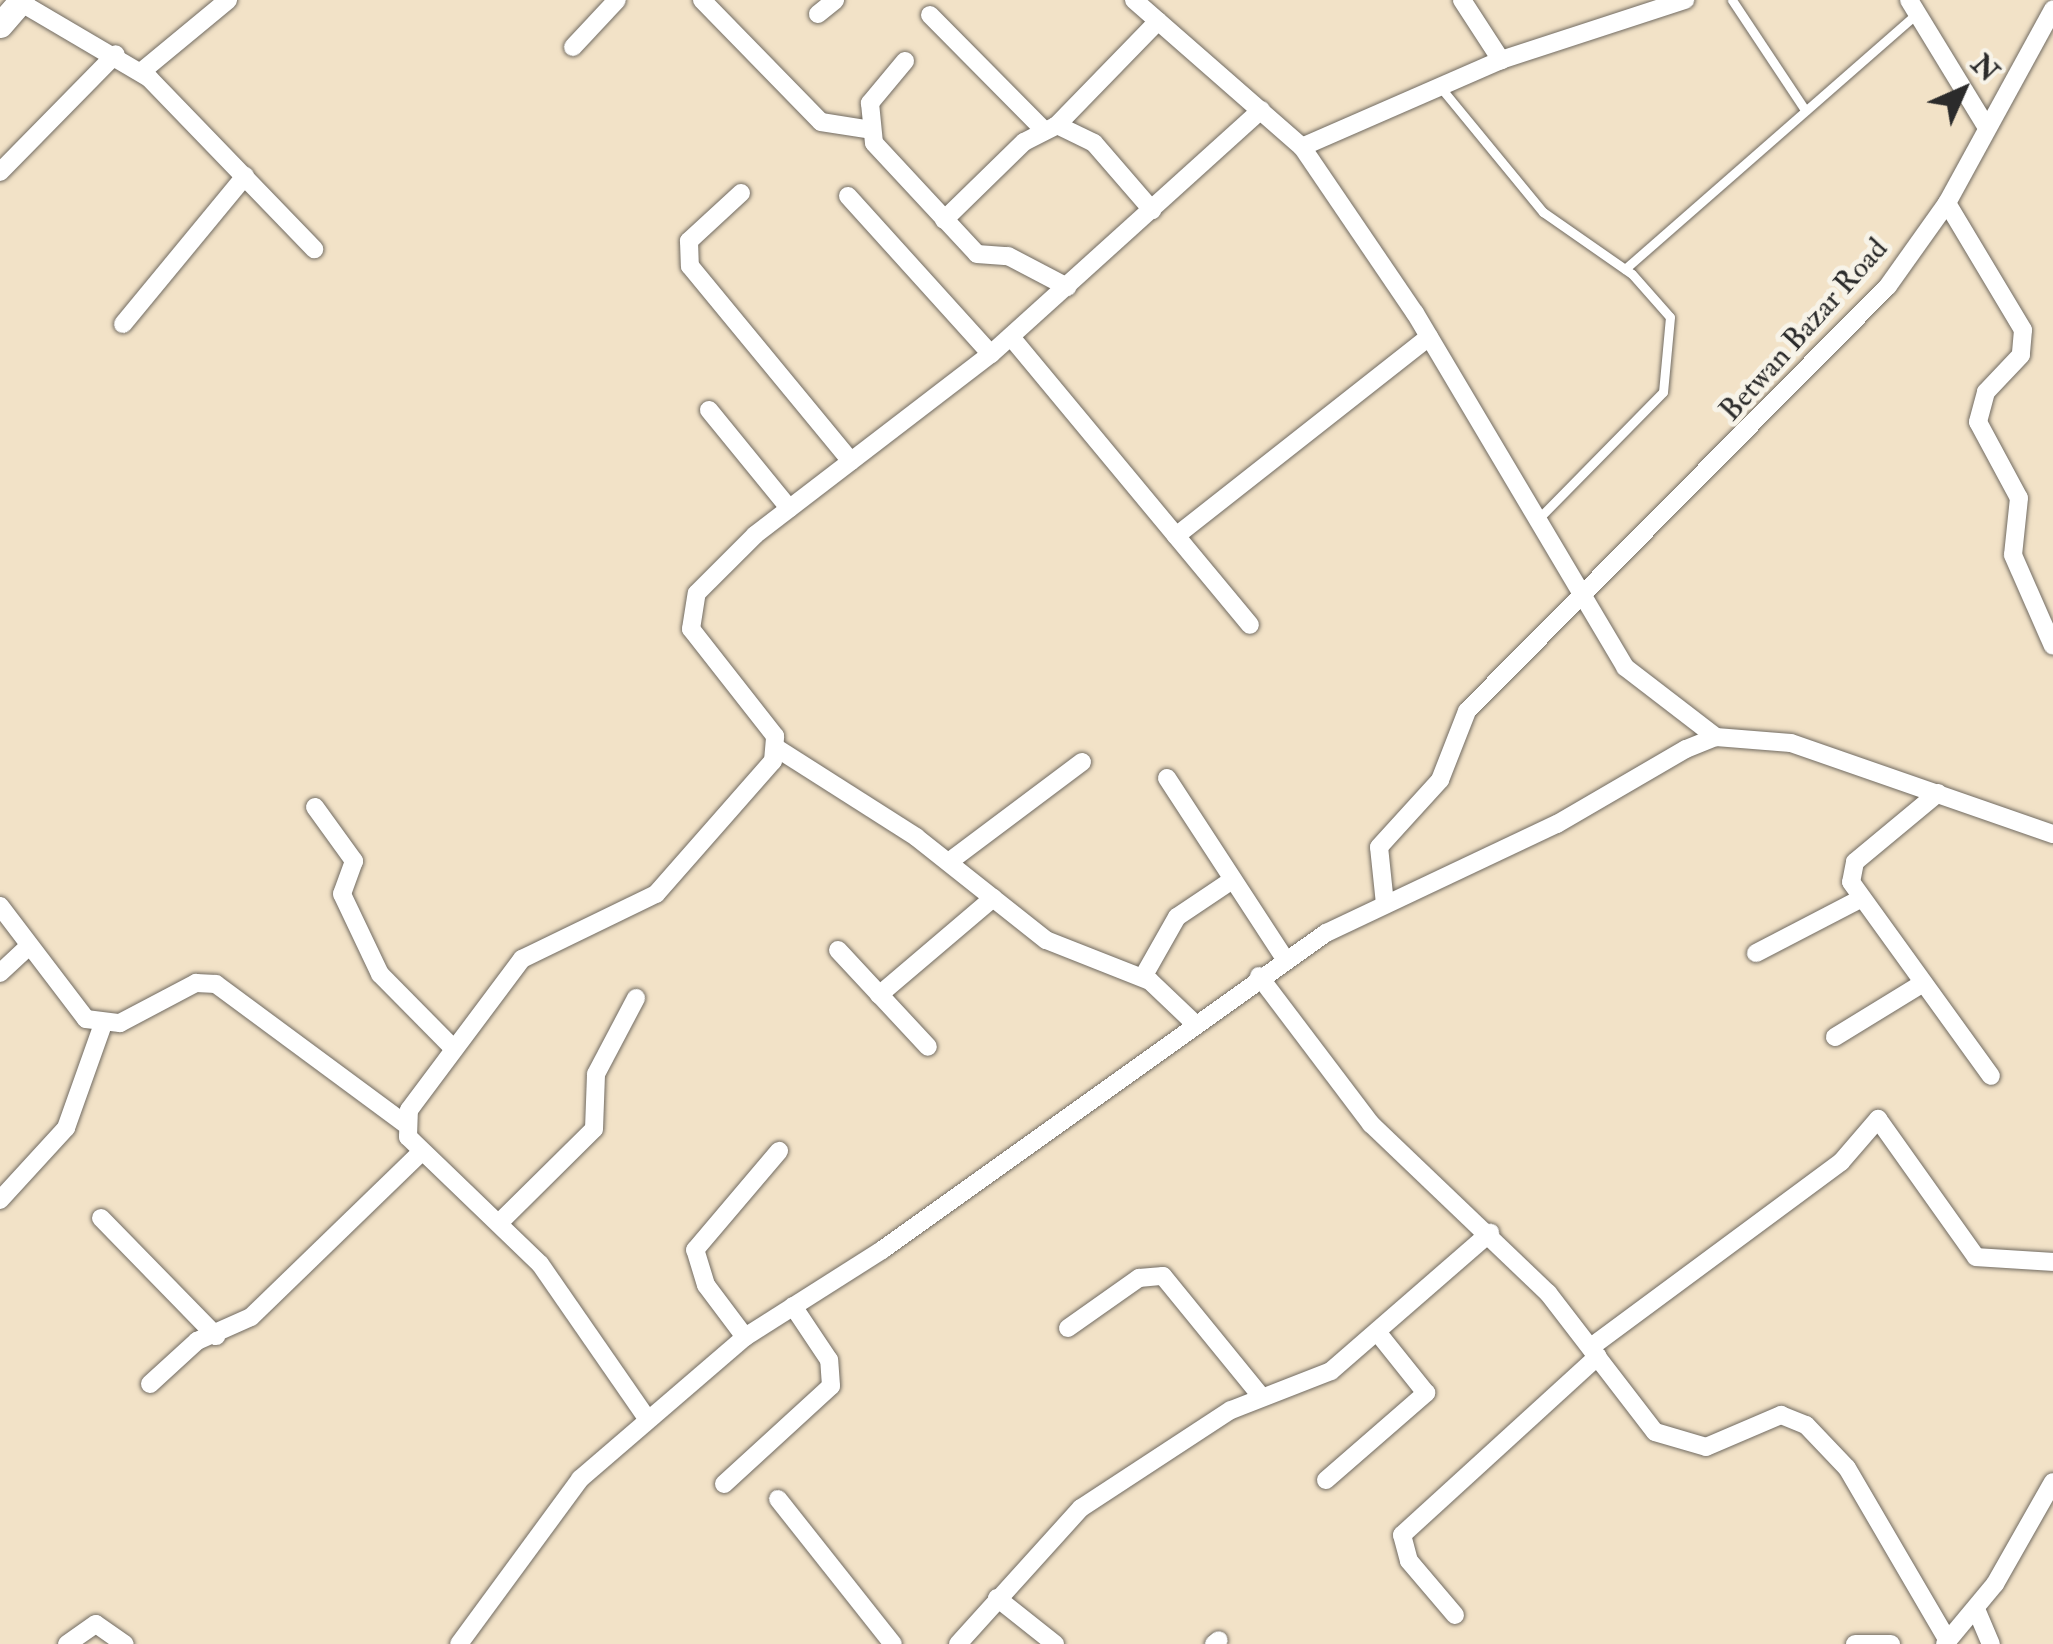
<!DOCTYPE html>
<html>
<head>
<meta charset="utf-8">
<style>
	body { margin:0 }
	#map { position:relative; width:2053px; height:1644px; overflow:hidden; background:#f2e2c7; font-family:"IM FELL Double Pica",serif }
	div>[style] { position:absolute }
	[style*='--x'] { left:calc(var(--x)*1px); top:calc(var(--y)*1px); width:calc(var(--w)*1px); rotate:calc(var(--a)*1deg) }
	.roads { filter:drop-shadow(0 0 2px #716b62) drop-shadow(0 0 2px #716b62) }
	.lane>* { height:9px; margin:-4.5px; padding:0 4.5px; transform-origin:4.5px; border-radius:4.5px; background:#fff }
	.street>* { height:18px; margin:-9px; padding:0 9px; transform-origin:9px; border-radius:9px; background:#fff }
	.secondary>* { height:25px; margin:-12.5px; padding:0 12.5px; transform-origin:12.5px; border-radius:12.5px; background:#fff }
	span { translate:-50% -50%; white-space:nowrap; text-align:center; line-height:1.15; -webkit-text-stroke:10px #f7f3e8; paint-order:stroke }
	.street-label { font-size:30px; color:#2b2b2b }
	.north { position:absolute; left:1913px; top:40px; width:100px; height:100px; -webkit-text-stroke:8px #f7f3e8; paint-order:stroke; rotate:45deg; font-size:28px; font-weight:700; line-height:40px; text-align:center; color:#2b2b2b }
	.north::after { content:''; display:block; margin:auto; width:35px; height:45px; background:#2b2b2b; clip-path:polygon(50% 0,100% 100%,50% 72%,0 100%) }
</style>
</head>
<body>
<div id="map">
	<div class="roads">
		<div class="lane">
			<i style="--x:1732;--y:0;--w:132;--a:56.4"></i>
			<i style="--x:1441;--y:88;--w:161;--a:50.6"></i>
			<i style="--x:1543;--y:212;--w:108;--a:34.9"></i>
			<i style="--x:1632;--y:274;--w:57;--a:48.5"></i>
			<i style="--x:1670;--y:317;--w:75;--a:95.3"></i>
			<i style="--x:1663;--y:392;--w:178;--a:134.5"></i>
			<i style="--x:1625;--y:269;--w:387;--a:-41.2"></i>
		</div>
		<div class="street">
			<i style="--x:702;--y:0;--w:170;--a:45.7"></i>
			<i style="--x:821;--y:122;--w:46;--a:8.8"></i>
			<i style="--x:1134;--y:0;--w:223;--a:41.2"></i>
			<i style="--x:1302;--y:147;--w:201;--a:55.8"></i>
			<i style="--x:1415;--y:313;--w:412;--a:59.3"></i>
			<i style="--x:1625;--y:667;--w:115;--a:37.6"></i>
			<i style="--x:1462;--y:0;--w:72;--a:57"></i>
			<i style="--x:1909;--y:0;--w:148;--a:58.6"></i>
			<i style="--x:20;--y:2;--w:150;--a:30.5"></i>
			<i style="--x:149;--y:78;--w:238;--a:46"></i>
			<i style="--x:818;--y:14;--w:22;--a:-39"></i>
			<i style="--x:930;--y:15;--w:159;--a:45.3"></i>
			<i style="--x:573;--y:47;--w:64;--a:-46.9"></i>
			<i style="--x:905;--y:61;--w:55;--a:129.8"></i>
			<i style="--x:870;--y:103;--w:40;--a:84.3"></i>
			<i style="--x:874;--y:143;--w:151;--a:47.1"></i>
			<i style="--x:977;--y:254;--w:31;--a:4"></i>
			<i style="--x:1008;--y:256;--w:67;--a:27.7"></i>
			<i style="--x:141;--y:72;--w:113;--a:-39.6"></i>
			<i style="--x:1057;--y:125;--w:145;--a:-45.8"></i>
			<i style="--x:1302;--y:147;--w:217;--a:-23.6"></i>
			<i style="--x:1501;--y:60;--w:194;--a:-18.1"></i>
			<i style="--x:0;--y:172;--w:165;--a:-45.5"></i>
			<i style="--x:741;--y:193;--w:71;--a:137.3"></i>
			<i style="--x:689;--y:241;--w:25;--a:88"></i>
			<i style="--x:690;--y:266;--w:253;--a:50.5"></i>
			<i style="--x:848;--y:196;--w:213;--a:47.9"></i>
			<i style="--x:1947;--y:203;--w:148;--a:59.1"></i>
			<i style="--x:2023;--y:330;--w:25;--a:95"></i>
			<i style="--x:2021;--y:355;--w:51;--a:133.4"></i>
			<i style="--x:1986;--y:392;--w:31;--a:105"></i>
			<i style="--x:1978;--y:422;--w:86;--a:61.7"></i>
			<i style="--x:2019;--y:498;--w:57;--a:96"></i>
			<i style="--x:2013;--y:555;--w:99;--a:66.3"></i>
			<i style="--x:944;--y:220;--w:112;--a:-44.3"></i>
			<i style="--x:1024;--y:142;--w:37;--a:-27"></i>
			<i style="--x:1057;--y:125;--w:41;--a:25.9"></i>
			<i style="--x:1094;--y:143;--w:89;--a:49.1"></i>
			<i style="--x:123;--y:324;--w:192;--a:-50.5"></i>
			<i style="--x:1011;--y:337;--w:374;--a:50.3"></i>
			<i style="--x:709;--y:410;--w:127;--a:50.8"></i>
			<i style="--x:1176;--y:536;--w:322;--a:-38.2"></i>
			<i style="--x:778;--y:749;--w:164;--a:32.5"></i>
			<i style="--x:916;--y:837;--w:166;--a:38.4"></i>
			<i style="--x:1046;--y:940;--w:112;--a:21.5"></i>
			<i style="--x:1150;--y:981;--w:58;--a:43.6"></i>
			<i style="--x:1167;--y:778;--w:216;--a:56.9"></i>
			<i style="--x:1938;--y:793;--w:108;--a:140.3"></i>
			<i style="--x:1855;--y:862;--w:20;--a:101"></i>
			<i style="--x:1851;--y:882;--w:239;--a:54.2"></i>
			<i style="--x:315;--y:807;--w:67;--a:54.2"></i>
			<i style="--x:354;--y:861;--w:35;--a:110"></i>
			<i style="--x:342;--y:894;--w:89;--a:64.6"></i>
			<i style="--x:380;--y:974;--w:105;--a:45.4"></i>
			<i style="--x:950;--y:861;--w:165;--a:-36.9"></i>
			<i style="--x:1385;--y:904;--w:57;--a:-96"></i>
			<i style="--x:1379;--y:847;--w:91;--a:-47.7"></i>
			<i style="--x:1440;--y:780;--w:74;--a:-68.6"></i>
			<i style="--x:1467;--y:711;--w:598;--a:-45.27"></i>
			<i style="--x:1888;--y:286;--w:102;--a:-54.6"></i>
			<i style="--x:1947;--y:203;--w:221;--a:-61.3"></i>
			<i style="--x:0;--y:906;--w:142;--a:52.7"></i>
			<i style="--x:86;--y:1019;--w:34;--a:7"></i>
			<i style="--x:120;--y:1023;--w:86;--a:-27.8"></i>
			<i style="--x:196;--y:983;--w:20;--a:3"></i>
			<i style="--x:216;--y:984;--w:234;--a:36.5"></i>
			<i style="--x:838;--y:950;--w:132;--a:47.1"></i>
			<i style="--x:1756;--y:953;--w:117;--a:-27.4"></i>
			<i style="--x:0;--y:973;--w:35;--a:-43"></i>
			<i style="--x:1259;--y:976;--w:186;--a:52.9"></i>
			<i style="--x:1371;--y:1124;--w:245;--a:43.7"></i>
			<i style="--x:1548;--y:1293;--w:175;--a:52.4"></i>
			<i style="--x:1655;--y:1432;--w:53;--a:16.4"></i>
			<i style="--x:1706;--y:1447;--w:82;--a:-23.1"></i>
			<i style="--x:1781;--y:1415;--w:27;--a:22"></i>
			<i style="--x:1806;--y:1425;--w:59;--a:46.4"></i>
			<i style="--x:1847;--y:1468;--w:200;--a:59.7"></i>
			<i style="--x:1143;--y:977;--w:69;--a:-60.5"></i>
			<i style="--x:1177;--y:917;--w:66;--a:-33.9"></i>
			<i style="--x:879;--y:995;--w:150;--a:-40.4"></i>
			<i style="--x:1835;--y:1037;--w:100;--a:-31.5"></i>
			<i style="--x:0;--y:1200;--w:98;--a:-47.5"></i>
			<i style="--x:66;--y:1128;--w:110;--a:-70.4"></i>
			<i style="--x:101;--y:1218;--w:165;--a:45.7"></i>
			<i style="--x:500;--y:1222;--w:132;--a:-44.7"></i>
			<i style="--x:594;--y:1129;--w:55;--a:-87.9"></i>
			<i style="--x:596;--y:1074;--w:86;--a:-62.2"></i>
			<i style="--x:1068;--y:1328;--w:87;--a:-35.2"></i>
			<i style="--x:1139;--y:1278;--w:24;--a:-5"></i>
			<i style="--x:1163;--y:1276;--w:154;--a:50.8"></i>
			<i style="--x:745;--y:1337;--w:65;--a:-126.9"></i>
			<i style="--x:706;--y:1285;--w:37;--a:-107"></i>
			<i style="--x:695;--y:1250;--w:130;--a:-49.7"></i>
			<i style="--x:1591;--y:1347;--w:311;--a:-36.5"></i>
			<i style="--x:1841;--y:1162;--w:57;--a:-49.3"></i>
			<i style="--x:1878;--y:1119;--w:169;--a:54.6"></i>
			<i style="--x:1976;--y:1257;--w:77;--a:3.7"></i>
			<i style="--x:150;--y:1384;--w:64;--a:-42.5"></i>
			<i style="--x:197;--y:1341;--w:59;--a:-24"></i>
			<i style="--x:251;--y:1317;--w:235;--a:-44.1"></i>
			<i style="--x:646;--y:1417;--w:186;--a:-124.7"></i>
			<i style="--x:540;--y:1264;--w:183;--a:-136.1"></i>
			<i style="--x:408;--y:1137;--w:27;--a:-88"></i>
			<i style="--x:409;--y:1110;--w:189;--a:-53.2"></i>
			<i style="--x:522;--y:959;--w:149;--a:-25.9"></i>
			<i style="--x:656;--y:894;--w:177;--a:-48.7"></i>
			<i style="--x:773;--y:761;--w:25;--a:-85"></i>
			<i style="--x:775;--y:736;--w:136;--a:-128.1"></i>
			<i style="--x:691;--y:629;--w:36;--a:-81"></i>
			<i style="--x:697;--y:593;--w:82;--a:-45"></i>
			<i style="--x:755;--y:535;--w:297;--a:-37.5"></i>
			<i style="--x:991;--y:354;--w:364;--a:-42.1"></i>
			<i style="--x:1326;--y:1480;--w:133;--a:-41"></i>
			<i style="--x:1426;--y:1393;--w:77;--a:-128.7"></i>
			<i style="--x:724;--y:1484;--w:145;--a:-42.5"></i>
			<i style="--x:831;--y:1386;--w:26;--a:-94"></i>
			<i style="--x:829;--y:1360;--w:65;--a:-123.7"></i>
			<i style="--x:778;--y:1499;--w:185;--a:51.6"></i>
			<i style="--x:997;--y:1598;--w:74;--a:38.4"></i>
			<i style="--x:1976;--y:1609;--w:38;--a:67"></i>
			<i style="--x:1455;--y:1615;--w:71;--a:-130.4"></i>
			<i style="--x:1409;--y:1561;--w:27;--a:-105"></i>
			<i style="--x:1402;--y:1535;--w:265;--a:-42.4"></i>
			<i style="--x:67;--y:1644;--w:35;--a:-35"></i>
			<i style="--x:96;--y:1624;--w:35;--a:35"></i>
			<i style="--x:459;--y:1644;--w:205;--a:-53.7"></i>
			<i style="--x:580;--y:1479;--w:218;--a:-40.7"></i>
			<i style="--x:745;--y:1337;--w:162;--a:-32.4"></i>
			<i style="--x:882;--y:1250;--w:546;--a:-35.53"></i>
			<i style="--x:1326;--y:933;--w:255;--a:-25.3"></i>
			<i style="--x:1557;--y:824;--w:149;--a:-30.2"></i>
			<i style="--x:1686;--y:749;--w:32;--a:-22"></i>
			<i style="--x:1716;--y:737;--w:75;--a:4.6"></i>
			<i style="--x:1791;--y:743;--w:277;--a:19.2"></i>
			<i style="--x:958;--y:1644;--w:183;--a:-47.9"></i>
			<i style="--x:1081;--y:1508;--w:179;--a:-33.2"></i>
			<i style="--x:1231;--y:1410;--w:107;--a:-21.3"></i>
			<i style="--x:1331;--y:1371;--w:211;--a:-41"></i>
			<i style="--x:1214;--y:1644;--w:6;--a:-39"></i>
			<i style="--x:1855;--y:1644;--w:36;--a:0"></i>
			<i style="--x:1945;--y:1644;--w:78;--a:-50.2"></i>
			<i style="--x:1995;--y:1584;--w:117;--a:-60.4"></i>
		</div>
		<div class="secondary">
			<i style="--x:0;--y:25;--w:33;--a:-49"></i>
		</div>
	</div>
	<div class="street-label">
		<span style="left:1804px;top:330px;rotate:-48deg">Betwan Bazar Road</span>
	</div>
	<div class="north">N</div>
</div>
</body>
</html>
